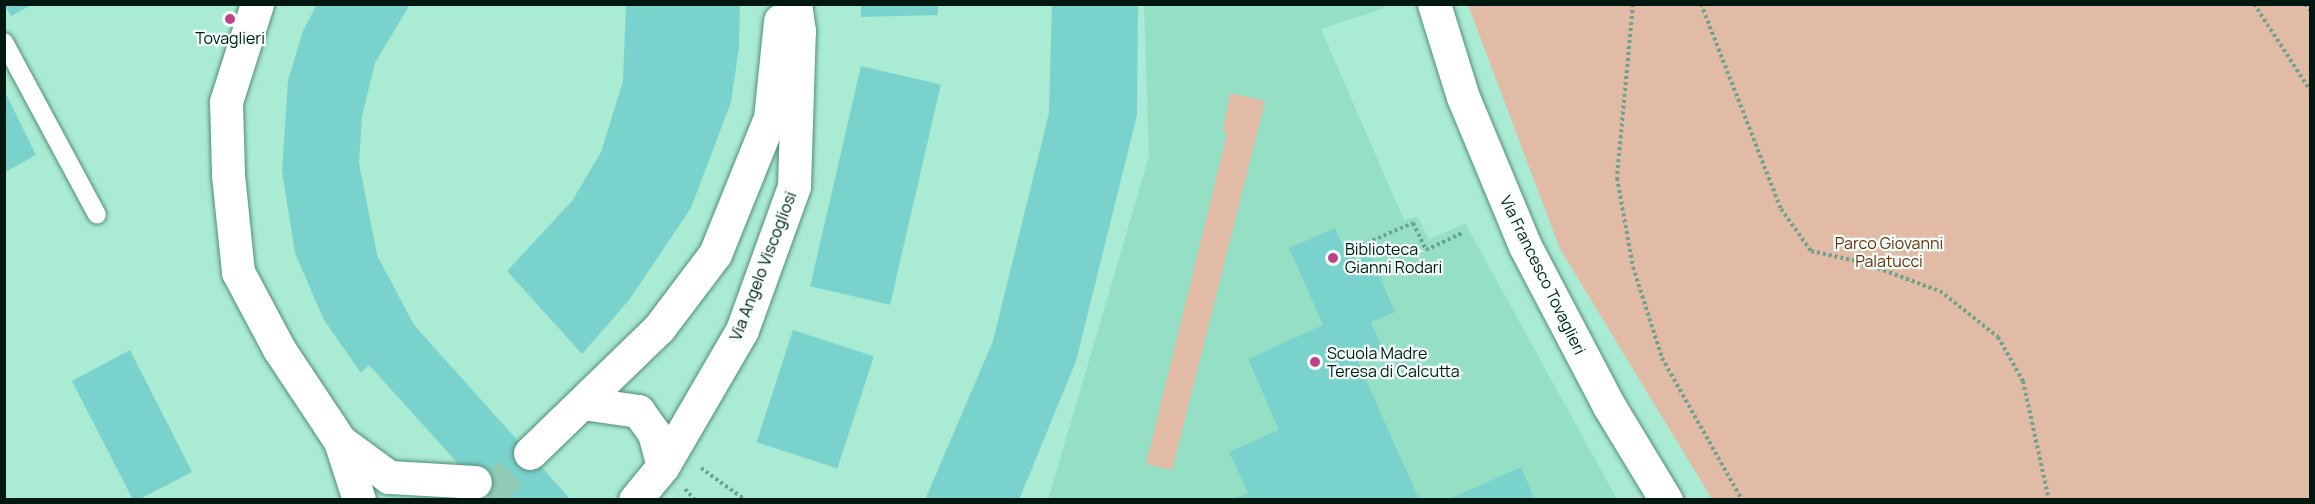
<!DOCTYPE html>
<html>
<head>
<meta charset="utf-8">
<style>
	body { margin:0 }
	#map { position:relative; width:2315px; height:504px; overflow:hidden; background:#aaebd3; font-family:Manrope,sans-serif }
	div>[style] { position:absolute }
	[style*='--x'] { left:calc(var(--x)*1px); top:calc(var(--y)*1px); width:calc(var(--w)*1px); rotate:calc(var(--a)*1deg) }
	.built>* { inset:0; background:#95e0c5 }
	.green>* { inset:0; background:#e1bba6 }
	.building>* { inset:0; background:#7ad2cc; transform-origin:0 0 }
	.minor-tunnel>* { height:33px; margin-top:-16.5px; transform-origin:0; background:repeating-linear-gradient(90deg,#90cbb6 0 33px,transparent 0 49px) }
	.path>* { height:4px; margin-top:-2px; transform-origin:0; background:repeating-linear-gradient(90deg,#6fa18f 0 3px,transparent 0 6px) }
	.roads { filter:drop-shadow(0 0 2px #508e79) drop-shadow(0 0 2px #508e79) }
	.service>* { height:18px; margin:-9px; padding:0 9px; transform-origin:9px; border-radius:9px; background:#fff }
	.minor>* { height:33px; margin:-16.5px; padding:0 16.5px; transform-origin:16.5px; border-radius:16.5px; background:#fff }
	.dots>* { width:16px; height:16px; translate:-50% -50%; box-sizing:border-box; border:3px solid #f3fffa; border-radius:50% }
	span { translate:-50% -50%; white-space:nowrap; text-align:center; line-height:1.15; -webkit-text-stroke:4.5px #f3fffa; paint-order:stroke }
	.poi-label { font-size:16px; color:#001810 }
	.left { translate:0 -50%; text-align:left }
	.park-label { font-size:16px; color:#68310a }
	.street-label { font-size:16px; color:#001810 }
	.frame { position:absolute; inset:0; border:6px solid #001810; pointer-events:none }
</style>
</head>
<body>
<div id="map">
	<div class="built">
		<i style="clip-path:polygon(1144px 5px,1384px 5px,1385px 8px,1321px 29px,1404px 220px,1418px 217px,1429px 240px,1465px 223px,1617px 499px,1048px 500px,1149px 156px)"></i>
	</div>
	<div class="green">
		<i style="clip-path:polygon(1468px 5px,2310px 5px,2310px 499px,1712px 499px,1560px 249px)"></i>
		<i style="clip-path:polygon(1230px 93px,1265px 101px,1172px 470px,1146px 464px,1227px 134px,1223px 130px)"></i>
	</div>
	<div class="building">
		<i style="clip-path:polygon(4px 4px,33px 4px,11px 16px)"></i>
		<i style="clip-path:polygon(317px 4px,410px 4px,375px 63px,362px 116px,359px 163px,377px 255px,414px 325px,571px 500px,491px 500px,369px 365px,361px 373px,324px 320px,295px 253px,282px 171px,288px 81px,303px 31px)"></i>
		<i style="clip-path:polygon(626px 4px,740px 4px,739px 47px,731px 102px,691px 208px,629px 300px,582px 354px,507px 271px,572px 201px,601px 152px,623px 81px)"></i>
		<i style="clip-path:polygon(861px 4px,938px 4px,938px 15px,861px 17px)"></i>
		<i style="clip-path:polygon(1052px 4px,1138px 4px,1137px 115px,1076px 361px,1019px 500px,925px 500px,993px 341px,1049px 113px)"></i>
		<i style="left:861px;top:66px;width:82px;height:226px;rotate:13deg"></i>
		<i style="clip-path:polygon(5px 92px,36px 155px,5px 172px)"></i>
		<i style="clip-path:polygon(1335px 228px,1347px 256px,1367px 247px,1395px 312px,1371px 322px,1384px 351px,1358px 362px,1419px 499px,1233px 499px,1248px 493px,1229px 452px,1279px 430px,1248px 359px,1323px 325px,1289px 248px)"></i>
		<i style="left:793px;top:330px;width:85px;height:118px;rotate:18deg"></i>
		<i style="clip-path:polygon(130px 350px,192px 472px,138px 500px,133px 500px,72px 381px)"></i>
		<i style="clip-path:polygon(1521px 467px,1535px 500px,1447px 500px)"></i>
	</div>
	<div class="minor-tunnel">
		<i style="--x:487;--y:495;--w:60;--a:-44.3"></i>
	</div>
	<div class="path">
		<i style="--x:1633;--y:4;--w:175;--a:95.3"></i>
		<i style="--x:1617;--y:178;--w:90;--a:79.8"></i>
		<i style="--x:1633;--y:267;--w:96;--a:72.3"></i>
		<i style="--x:1662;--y:358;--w:163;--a:60.6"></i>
		<i style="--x:1701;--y:4;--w:220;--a:68.7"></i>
		<i style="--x:1781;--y:209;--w:52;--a:54.5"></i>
		<i style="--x:1811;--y:251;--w:51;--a:12.4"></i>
		<i style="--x:1861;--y:262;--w:84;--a:20.2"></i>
		<i style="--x:1940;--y:291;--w:74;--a:38.4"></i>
		<i style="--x:1998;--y:337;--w:51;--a:60.4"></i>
		<i style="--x:2023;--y:381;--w:122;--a:77.7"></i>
		<i style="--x:2254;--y:4;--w:103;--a:56.9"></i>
		<i style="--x:2305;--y:4;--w:8;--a:50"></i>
		<i style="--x:1345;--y:252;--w:74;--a:-23.1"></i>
		<i style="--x:1413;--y:223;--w:30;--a:64"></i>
		<i style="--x:1426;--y:250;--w:40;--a:-25"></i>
		<i style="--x:701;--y:468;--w:54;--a:36"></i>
		<i style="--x:685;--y:489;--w:15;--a:48"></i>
	</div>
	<div class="roads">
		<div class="service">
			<i style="--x:4;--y:42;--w:196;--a:61.7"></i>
		</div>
		<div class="minor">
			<i style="--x:257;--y:4;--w:103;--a:107.6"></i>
			<i style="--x:226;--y:102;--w:73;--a:88.4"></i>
			<i style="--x:228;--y:175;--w:98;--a:84.1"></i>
			<i style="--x:238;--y:272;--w:87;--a:62"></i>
			<i style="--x:279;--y:349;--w:110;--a:56.5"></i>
			<i style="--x:340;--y:441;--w:62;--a:72.1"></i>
			<i style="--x:1434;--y:4;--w:97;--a:72.7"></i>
			<i style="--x:1463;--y:97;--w:161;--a:67.4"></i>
			<i style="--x:1525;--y:246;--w:181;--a:62.3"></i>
			<i style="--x:1609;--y:406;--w:110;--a:58.8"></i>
			<i style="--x:582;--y:403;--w:57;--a:8.1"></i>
			<i style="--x:638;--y:411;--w:27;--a:54"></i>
			<i style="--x:654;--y:433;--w:34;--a:75"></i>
			<i style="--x:340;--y:441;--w:61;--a:36.3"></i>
			<i style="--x:389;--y:477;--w:86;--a:3.3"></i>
			<i style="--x:530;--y:453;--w:180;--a:-44.1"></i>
			<i style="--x:659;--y:328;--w:93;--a:-52.9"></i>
			<i style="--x:715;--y:254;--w:147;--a:-68"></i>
			<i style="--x:770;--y:118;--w:98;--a:-84.1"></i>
			<i style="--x:635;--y:500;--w:44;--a:-50.5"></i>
			<i style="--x:663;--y:466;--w:157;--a:-59.8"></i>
			<i style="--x:742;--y:330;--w:153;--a:-70.1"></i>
			<i style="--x:794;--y:186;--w:155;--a:-88.2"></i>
			<i style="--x:799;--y:31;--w:27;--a:-98"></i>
		</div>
	</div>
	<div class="dots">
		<i style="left:230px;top:19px;background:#c13f87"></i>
		<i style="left:1333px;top:258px;background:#c13f87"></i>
		<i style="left:1315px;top:362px;background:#c13f87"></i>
	</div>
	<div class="poi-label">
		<span style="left:230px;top:38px">Tovaglieri</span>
		<span class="left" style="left:1345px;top:258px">Biblioteca<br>Gianni Rodari</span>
		<span class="left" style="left:1327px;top:362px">Scuola Madre<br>Teresa di Calcutta</span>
	</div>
	<div class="park-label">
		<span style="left:1889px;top:252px">Parco Giovanni<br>Palatucci</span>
	</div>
	<div class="street-label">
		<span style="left:763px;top:266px;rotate:-69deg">Via Angelo Viscogliosi</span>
		<span style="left:1543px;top:275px;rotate:64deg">Via Francesco Tovaglieri</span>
	</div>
	<div class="frame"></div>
</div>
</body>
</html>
